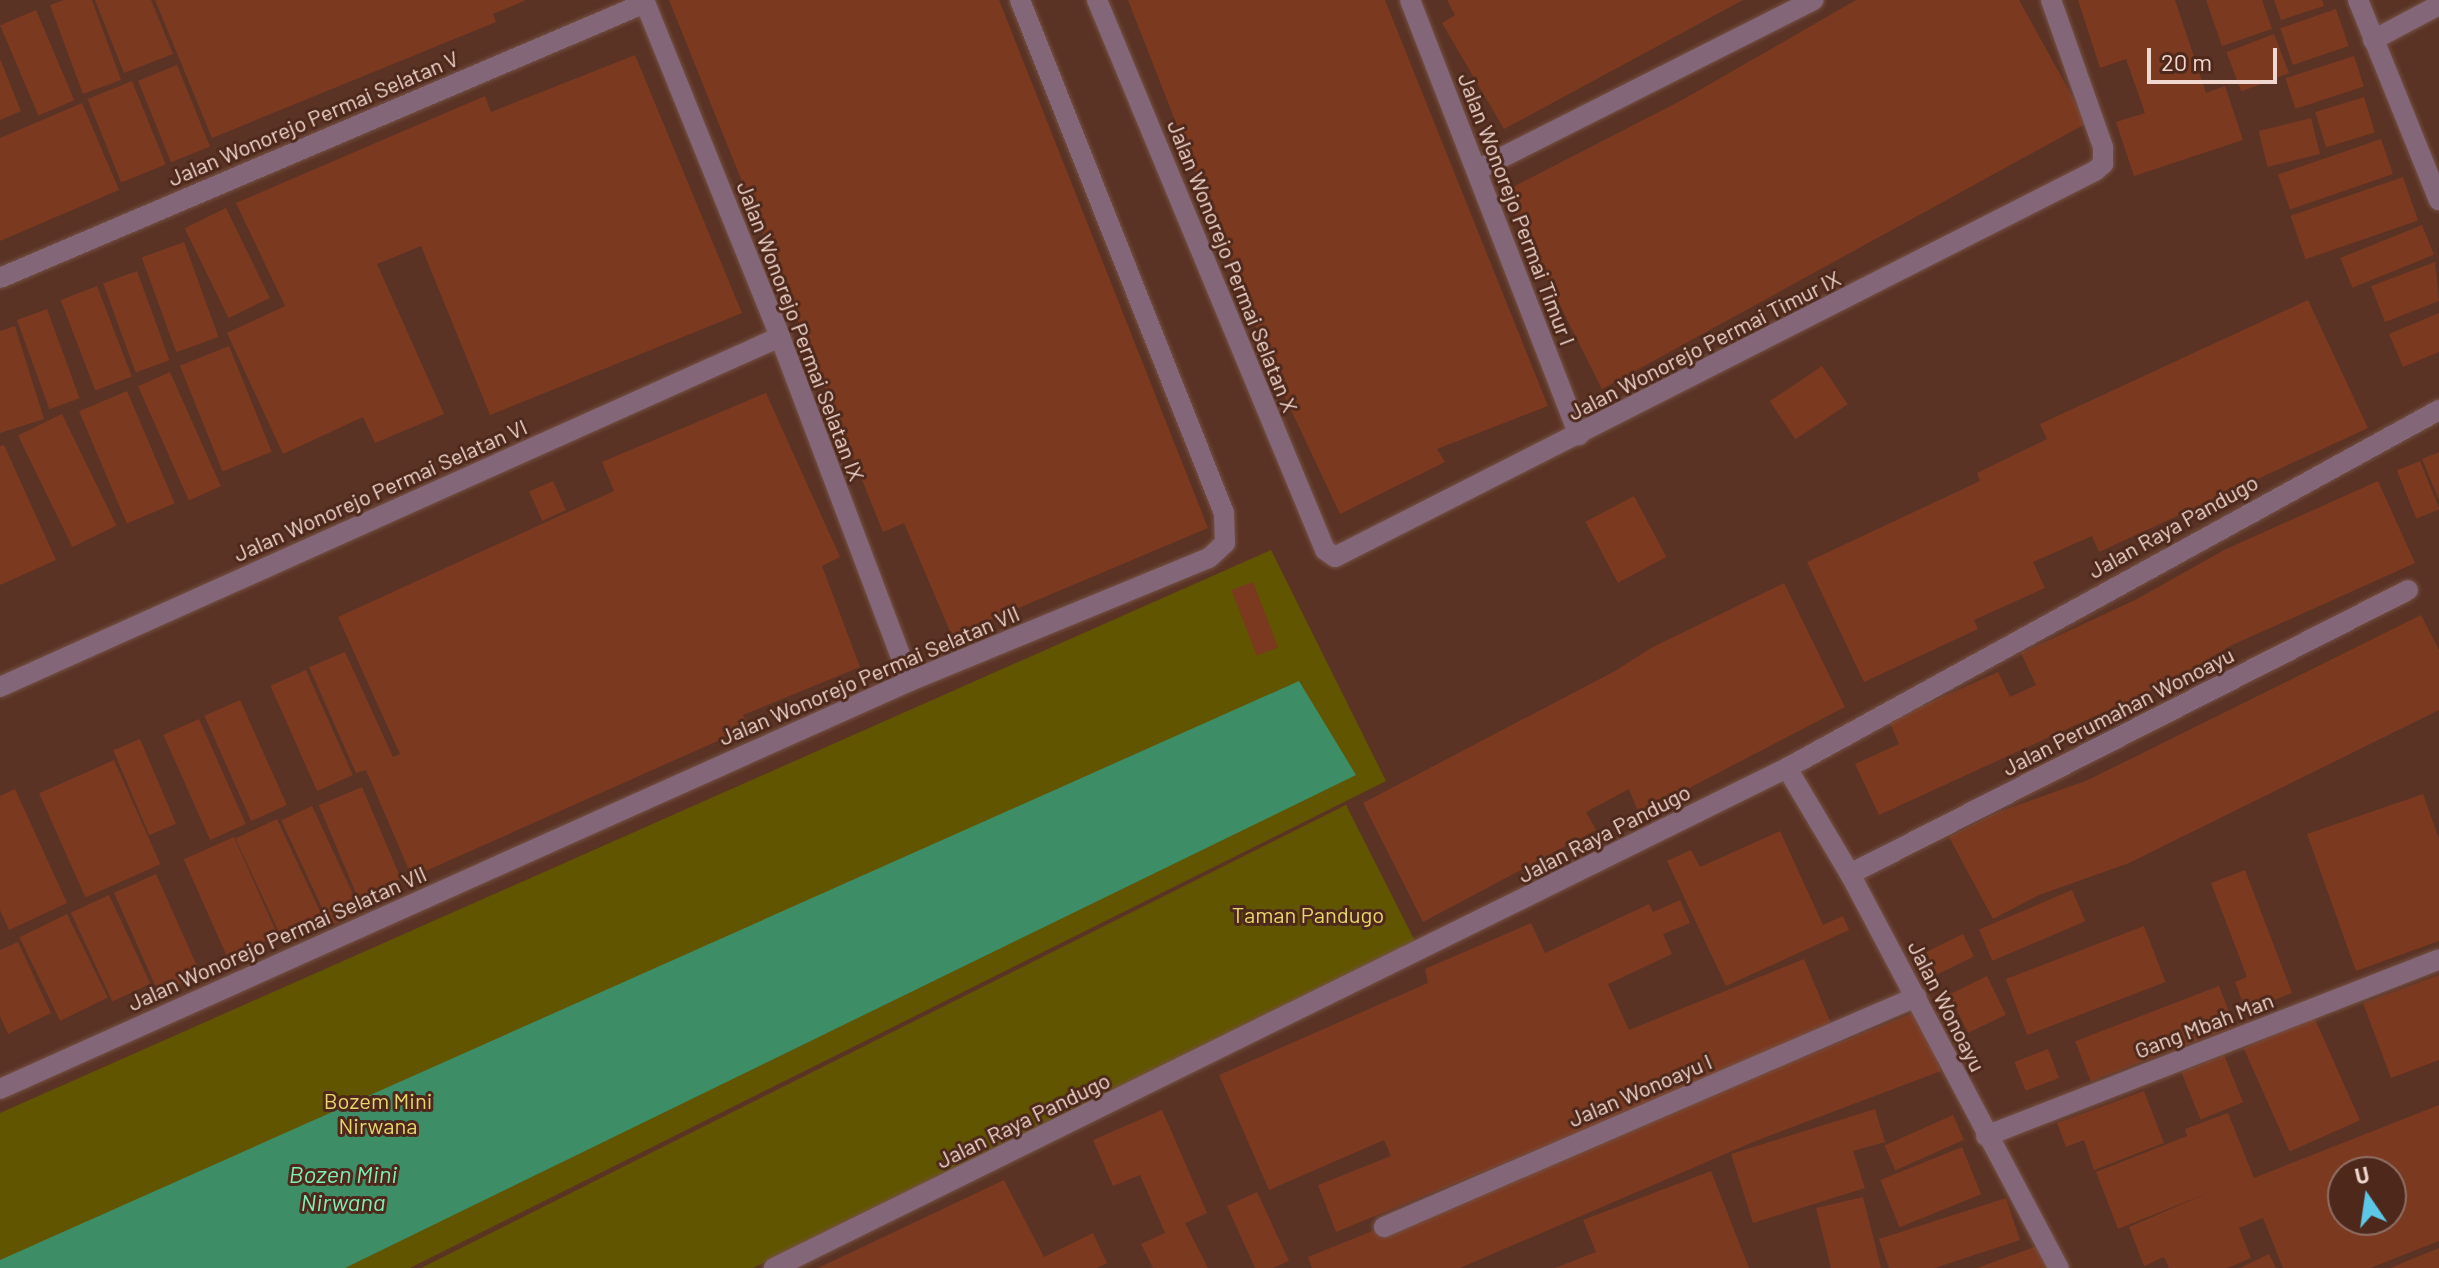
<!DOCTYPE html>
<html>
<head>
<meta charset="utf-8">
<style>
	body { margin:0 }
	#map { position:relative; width:2439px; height:1268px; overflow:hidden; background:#5a3325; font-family:Barlow,sans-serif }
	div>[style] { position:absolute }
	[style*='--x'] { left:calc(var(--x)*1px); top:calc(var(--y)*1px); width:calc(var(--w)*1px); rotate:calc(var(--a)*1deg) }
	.green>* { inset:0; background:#615500 }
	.water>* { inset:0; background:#3d8d67 }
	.building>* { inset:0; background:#7b3920; transform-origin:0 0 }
	.roads { filter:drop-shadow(0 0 2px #755144) drop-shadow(0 0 2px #755144) }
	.street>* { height:20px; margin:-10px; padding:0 10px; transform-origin:10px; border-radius:10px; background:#836779 }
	span { translate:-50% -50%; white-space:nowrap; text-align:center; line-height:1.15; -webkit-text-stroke:6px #4e291b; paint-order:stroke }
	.street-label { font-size:22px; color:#f0d7cf }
	.park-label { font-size:22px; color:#e7d66b }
	.water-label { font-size:24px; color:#7feeb7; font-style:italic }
	.north { position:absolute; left:2327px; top:1156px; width:80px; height:80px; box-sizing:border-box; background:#4e291b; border:2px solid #8f6f63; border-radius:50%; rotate:347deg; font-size:22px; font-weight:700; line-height:32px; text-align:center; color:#f0d7cf }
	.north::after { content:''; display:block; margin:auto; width:28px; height:36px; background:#5cc7e7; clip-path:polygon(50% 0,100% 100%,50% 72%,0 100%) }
	.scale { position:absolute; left:2147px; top:48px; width:130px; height:36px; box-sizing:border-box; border:4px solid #f0d7cf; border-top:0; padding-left:10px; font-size:24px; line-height:28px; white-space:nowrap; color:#f0d7cf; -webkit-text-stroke:6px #4e291b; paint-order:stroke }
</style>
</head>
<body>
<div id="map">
	<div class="green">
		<i style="clip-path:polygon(1271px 550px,1386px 781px,410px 1268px,0 1268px,0 1113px)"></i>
		<i style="clip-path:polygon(1346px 805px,1420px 951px,753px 1268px,421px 1268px)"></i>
	</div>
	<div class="water">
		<i style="clip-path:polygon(1299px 681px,1356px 775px,345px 1268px,0 1268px,0 1260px)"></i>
	</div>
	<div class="building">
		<i style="clip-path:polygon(64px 0,92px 0,121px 80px,83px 94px,50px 5px)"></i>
		<i style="clip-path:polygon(95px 0,151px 0,173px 54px,124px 73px)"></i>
		<i style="clip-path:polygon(155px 0,526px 0,493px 14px,496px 22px,212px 138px)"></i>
		<i style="clip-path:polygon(669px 0,999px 0,1208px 528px,952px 636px,904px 523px,883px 532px)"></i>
		<i style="clip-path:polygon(1128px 0,1385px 0,1548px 406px,1437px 449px,1445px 462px,1340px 514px,1275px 376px)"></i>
		<i style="clip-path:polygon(1447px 0,1743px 0,1504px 129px,1442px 23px,1455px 15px)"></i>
		<i style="clip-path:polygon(1856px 0,2019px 0,2087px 123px,1602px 389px,1503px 192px,1684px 99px)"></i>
		<i style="clip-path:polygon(2078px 0,2175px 0,2206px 93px,2225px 86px,2243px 140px,2134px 176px,2116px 122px,2145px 113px,2126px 59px,2100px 68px)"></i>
		<i style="clip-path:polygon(2206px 0,2262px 0,2272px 29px,2222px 46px)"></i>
		<i style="clip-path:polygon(2274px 0,2322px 0,2324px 6px,2281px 20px)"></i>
		<i style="left:2336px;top:9px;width:39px;height:59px;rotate:71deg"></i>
		<i style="left:36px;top:10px;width:98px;height:39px;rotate:67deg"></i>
		<i style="left:2274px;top:34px;width:42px;height:51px;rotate:69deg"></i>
		<i style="clip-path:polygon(635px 55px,742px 313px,490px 415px,421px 246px,377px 264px,444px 414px,375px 443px,363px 417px,283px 454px,227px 333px,285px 306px,236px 203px,485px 96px,491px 112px)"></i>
		<i style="left:2354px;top:56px;width:32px;height:72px;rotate:72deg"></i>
		<i style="clip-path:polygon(0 59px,21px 111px,0 120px)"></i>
		<i style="left:177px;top:65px;width:88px;height:42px;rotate:68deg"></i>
		<i style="left:132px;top:81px;width:90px;height:48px;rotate:68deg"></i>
		<i style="left:2364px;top:97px;width:37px;height:51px;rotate:73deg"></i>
		<i style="clip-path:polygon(82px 103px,119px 190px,0 241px,0 138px)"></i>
		<i style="left:2311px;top:118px;width:37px;height:54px;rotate:76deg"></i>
		<i style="left:2381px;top:139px;width:37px;height:109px;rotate:71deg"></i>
		<i style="left:2403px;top:177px;width:46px;height:119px;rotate:71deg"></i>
		<i style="left:226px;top:208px;width:100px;height:46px;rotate:64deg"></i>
		<i style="left:2422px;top:225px;width:32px;height:88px;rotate:68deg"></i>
		<i style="left:184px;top:242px;width:101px;height:45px;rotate:70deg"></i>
		<i style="clip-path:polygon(2435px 262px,2439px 301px,2385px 322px,2371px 286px)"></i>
		<i style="left:137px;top:271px;width:95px;height:36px;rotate:70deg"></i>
		<i style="left:97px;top:286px;width:97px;height:39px;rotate:69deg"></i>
		<i style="clip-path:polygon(2308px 300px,2368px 428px,2099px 552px,2092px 536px,2033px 562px,2045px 588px,1974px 620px,1978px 629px,1864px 682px,1807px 562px,1980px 481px,1977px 473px,2047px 439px,2040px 424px)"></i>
		<i style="left:47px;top:309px;width:95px;height:32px;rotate:70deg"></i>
		<i style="clip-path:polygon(2439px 313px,2439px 352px,2403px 367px,2389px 334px)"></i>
		<i style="clip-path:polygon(15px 326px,44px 419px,0 433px,0 331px)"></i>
		<i style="left:229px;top:346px;width:114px;height:53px;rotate:68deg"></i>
		<i style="left:1822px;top:366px;width:46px;height:63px;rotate:56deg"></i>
		<i style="left:170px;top:372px;width:125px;height:35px;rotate:66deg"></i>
		<i style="left:127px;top:391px;width:122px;height:52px;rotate:67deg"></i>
		<i style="clip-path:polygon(766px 393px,840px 557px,822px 566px,860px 667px,743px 715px,749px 727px,412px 877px,366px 770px,356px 773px,309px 667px,345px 652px,393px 757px,400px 754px,338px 617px,614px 491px,602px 462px)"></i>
		<i style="left:62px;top:414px;width:124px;height:49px;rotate:64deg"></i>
		<i style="clip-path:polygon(4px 445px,56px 560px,0 585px,0 446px)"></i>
		<i style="clip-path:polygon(2439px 452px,2439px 500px,2422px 459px)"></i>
		<i style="left:2420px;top:461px;width:52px;height:25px;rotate:68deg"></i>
		<i style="left:553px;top:481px;width:32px;height:26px;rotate:66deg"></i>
		<i style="clip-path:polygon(2378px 481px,2415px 563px,2230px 646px,2174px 680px,1879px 815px,1855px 764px,1899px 744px,1889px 721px,1998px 672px,2010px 697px,2036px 685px,2021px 653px,2137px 599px,2224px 550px)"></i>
		<i style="left:1634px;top:496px;width:69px;height:55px;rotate:62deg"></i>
		<i style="left:1253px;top:582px;width:70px;height:23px;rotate:69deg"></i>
		<i style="clip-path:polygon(1784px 583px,1845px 707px,1639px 814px,1629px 789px,1586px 812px,1596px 830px,1423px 922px,1363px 803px,1615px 671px,1651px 648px)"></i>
		<i style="clip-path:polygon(2421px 615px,2439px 650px,2439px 710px,2129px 863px,2039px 895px,1993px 919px,1949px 837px,1996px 813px,2088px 780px)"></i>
		<i style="left:306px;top:670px;width:115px;height:39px;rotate:66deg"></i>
		<i style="left:240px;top:700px;width:115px;height:39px;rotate:66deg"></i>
		<i style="left:199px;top:719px;width:115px;height:39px;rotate:66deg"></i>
		<i style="left:140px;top:739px;width:92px;height:29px;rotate:67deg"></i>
		<i style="left:114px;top:760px;width:114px;height:82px;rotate:66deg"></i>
		<i style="left:362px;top:787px;width:100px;height:47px;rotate:67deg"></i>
		<i style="clip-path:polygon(15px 789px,67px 903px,9px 930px,0 910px,0 796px)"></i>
		<i style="clip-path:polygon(2423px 794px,2439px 839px,2439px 941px,2356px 971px,2307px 834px)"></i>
		<i style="left:312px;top:806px;width:116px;height:34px;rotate:65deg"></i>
		<i style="left:277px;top:819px;width:119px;height:46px;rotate:65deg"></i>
		<i style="clip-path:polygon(1780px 831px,1823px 925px,1843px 916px,1849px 930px,1726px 986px,1667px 861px,1691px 850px,1700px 867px)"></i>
		<i style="left:234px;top:837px;width:108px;height:55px;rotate:66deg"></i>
		<i style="clip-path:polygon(2245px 870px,2292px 993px,2246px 1011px,2235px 982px,2247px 977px,2211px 883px)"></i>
		<i style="left:156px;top:874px;width:110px;height:46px;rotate:66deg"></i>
		<i style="left:2072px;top:890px;width:34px;height:101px;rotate:67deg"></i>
		<i style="left:109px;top:895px;width:98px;height:42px;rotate:65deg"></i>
		<i style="clip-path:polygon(1680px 900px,1690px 923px,1663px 934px,1672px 954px,1608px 984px,1629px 1030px,1804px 959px,1833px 1028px,1336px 1232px,1318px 1185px,1391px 1156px,1384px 1140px,1269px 1190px,1219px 1075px,1428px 983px,1425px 969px,1531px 923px,1545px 953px,1649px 904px,1653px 912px)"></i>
		<i style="left:67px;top:914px;width:93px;height:53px;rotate:64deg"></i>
		<i style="left:2144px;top:926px;width:60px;height:148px;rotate:69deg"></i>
		<i style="left:1963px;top:934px;width:25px;height:41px;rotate:64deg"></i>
		<i style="clip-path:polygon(18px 942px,51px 1013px,8px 1034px,0 1016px,0 950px)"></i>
		<i style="clip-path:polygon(2439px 975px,2439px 1060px,2391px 1078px,2363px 1003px)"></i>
		<i style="left:1987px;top:976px;width:43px;height:42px;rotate:64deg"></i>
		<i style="left:2219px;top:986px;width:43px;height:154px;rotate:69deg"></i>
		<i style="clip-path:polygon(1918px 1011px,1941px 1071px,1753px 1142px,1460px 1268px,1312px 1268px,1308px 1257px)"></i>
		<i style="left:2314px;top:1017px;width:113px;height:77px;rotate:66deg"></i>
		<i style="left:2048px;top:1049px;width:31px;height:36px;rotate:69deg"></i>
		<i style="left:2224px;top:1055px;width:51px;height:46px;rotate:68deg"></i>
		<i style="clip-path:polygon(2144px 1091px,2164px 1143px,2094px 1170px,2084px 1140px,2066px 1147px,2057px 1123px)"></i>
		<i style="clip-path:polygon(evenodd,2439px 1105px,2439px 1241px,2370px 1268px,2283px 1268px,2263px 1218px,2239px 1228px,2251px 1258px,2227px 1268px,2169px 1268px,2164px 1257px,2144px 1266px,2129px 1227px,2210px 1192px,2118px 1229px,2096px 1172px,2187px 1136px,2185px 1129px,2228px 1113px,2254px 1178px,2439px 1105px,2343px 1172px,2391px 1172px,2391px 1220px,2343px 1220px,2343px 1172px)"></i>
		<i style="clip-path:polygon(1875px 1109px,1885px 1142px,1853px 1151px,1865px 1188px,1753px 1223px,1731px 1154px)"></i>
		<i style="clip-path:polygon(1162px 1110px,1207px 1213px,1185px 1223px,1208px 1268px,1153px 1268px,1141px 1244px,1165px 1233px,1140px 1175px,1113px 1186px,1093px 1140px)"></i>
		<i style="left:1953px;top:1115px;width:27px;height:75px;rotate:66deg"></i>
		<i style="left:1962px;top:1147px;width:51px;height:88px;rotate:68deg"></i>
		<i style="clip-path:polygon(1711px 1171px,1749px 1268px,1555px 1268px,1596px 1252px,1583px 1220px)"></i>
		<i style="clip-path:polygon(1004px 1180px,1044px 1257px,1093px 1233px,1107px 1263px,1097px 1268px,818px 1268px)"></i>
		<i style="clip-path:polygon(1257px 1192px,1289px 1261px,1273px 1268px,1255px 1268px,1227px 1206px)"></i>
		<i style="clip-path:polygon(1863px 1197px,1881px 1268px,1831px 1268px,1816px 1208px)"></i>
		<i style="clip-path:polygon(2006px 1198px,2020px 1240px,1935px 1268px,1889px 1268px,1879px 1239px)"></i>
		<i style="clip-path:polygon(2040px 1245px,2048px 1268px,1977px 1268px)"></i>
		<i style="clip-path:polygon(2439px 1248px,2439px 1268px,2390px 1268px)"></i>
		<i style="clip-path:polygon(2269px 1254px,2276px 1268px,2240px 1268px)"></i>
	</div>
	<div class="roads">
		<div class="street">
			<i style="--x:644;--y:0;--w:363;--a:68"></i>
			<i style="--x:780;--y:337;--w:368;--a:69.3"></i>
			<i style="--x:1097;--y:0;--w:595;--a:67.48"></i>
			<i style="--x:1325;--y:550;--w:12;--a:35"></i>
			<i style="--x:1335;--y:557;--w:852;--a:-26.93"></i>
			<i style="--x:2095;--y:171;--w:11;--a:-41"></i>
			<i style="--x:2103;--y:164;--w:17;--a:-90"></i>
			<i style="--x:2103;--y:147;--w:156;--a:-109.5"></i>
			<i style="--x:1410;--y:0;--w:467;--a:68.8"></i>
			<i style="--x:2358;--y:0;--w:216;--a:68"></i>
			<i style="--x:2373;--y:40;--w:75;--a:-27.9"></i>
			<i style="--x:1477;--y:170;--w:377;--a:-26.8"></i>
			<i style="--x:0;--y:278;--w:701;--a:-23.09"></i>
			<i style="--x:0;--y:687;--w:855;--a:-24.17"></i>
			<i style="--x:1787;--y:768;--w:123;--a:59.3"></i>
			<i style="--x:1850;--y:874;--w:446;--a:62.1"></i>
			<i style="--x:1850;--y:874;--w:626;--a:-26.97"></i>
			<i style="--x:0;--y:1089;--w:997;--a:-24.15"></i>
			<i style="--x:910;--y:681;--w:323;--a:-22.4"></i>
			<i style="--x:1209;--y:558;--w:22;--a:-43"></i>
			<i style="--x:1225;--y:543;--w:30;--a:-92"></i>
			<i style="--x:1224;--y:513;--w:552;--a:-111.69"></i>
			<i style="--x:1986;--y:1136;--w:486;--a:-21.3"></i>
			<i style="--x:1384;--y:1227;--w:580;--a:-23.38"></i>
			<i style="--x:774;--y:1268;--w:1130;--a:-26.27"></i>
			<i style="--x:1787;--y:768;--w:744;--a:-28.77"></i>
		</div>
	</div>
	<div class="street-label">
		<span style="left:313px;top:118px;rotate:-23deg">Jalan Wonorejo Permai Selatan V</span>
		<span style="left:1517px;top:209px;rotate:69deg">Jalan Wonorejo Permai Timur I</span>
		<span style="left:1233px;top:266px;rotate:68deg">Jalan Wonorejo Permai Selatan X</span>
		<span style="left:801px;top:331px;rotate:69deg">Jalan Wonorejo Permai Selatan IX</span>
		<span style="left:1704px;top:345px;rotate:-27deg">Jalan Wonorejo Permai Timur IX</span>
		<span style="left:380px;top:490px;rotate:-24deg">Jalan Wonorejo Permai Selatan VI</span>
		<span style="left:2173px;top:526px;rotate:-29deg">Jalan Raya Pandugo</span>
		<span style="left:869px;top:675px;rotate:-23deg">Jalan Wonorejo Permai Selatan VII</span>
		<span style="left:2118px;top:711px;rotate:-27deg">Jalan Perumahan Wonoayu</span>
		<span style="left:1604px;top:833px;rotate:-27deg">Jalan Raya Pandugo</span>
		<span style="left:277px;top:938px;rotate:-24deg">Jalan Wonorejo Permai Selatan VII</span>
		<span style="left:1947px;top:1006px;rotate:63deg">Jalan Wonoayu</span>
		<span style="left:2204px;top:1025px;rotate:-21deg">Gang Mbah Man</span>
		<span style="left:1640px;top:1090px;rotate:-23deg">Jalan Wonoayu I</span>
		<span style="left:1023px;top:1120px;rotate:-26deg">Jalan Raya Pandugo</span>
	</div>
	<div class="park-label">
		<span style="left:1308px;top:915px">Taman Pandugo</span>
		<span style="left:378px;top:1113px">Bozem Mini<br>Nirwana</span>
	</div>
	<div class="water-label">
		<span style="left:343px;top:1188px">Bozen Mini<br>Nirwana</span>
	</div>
	<div class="north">U</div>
	<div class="scale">20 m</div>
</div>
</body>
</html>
